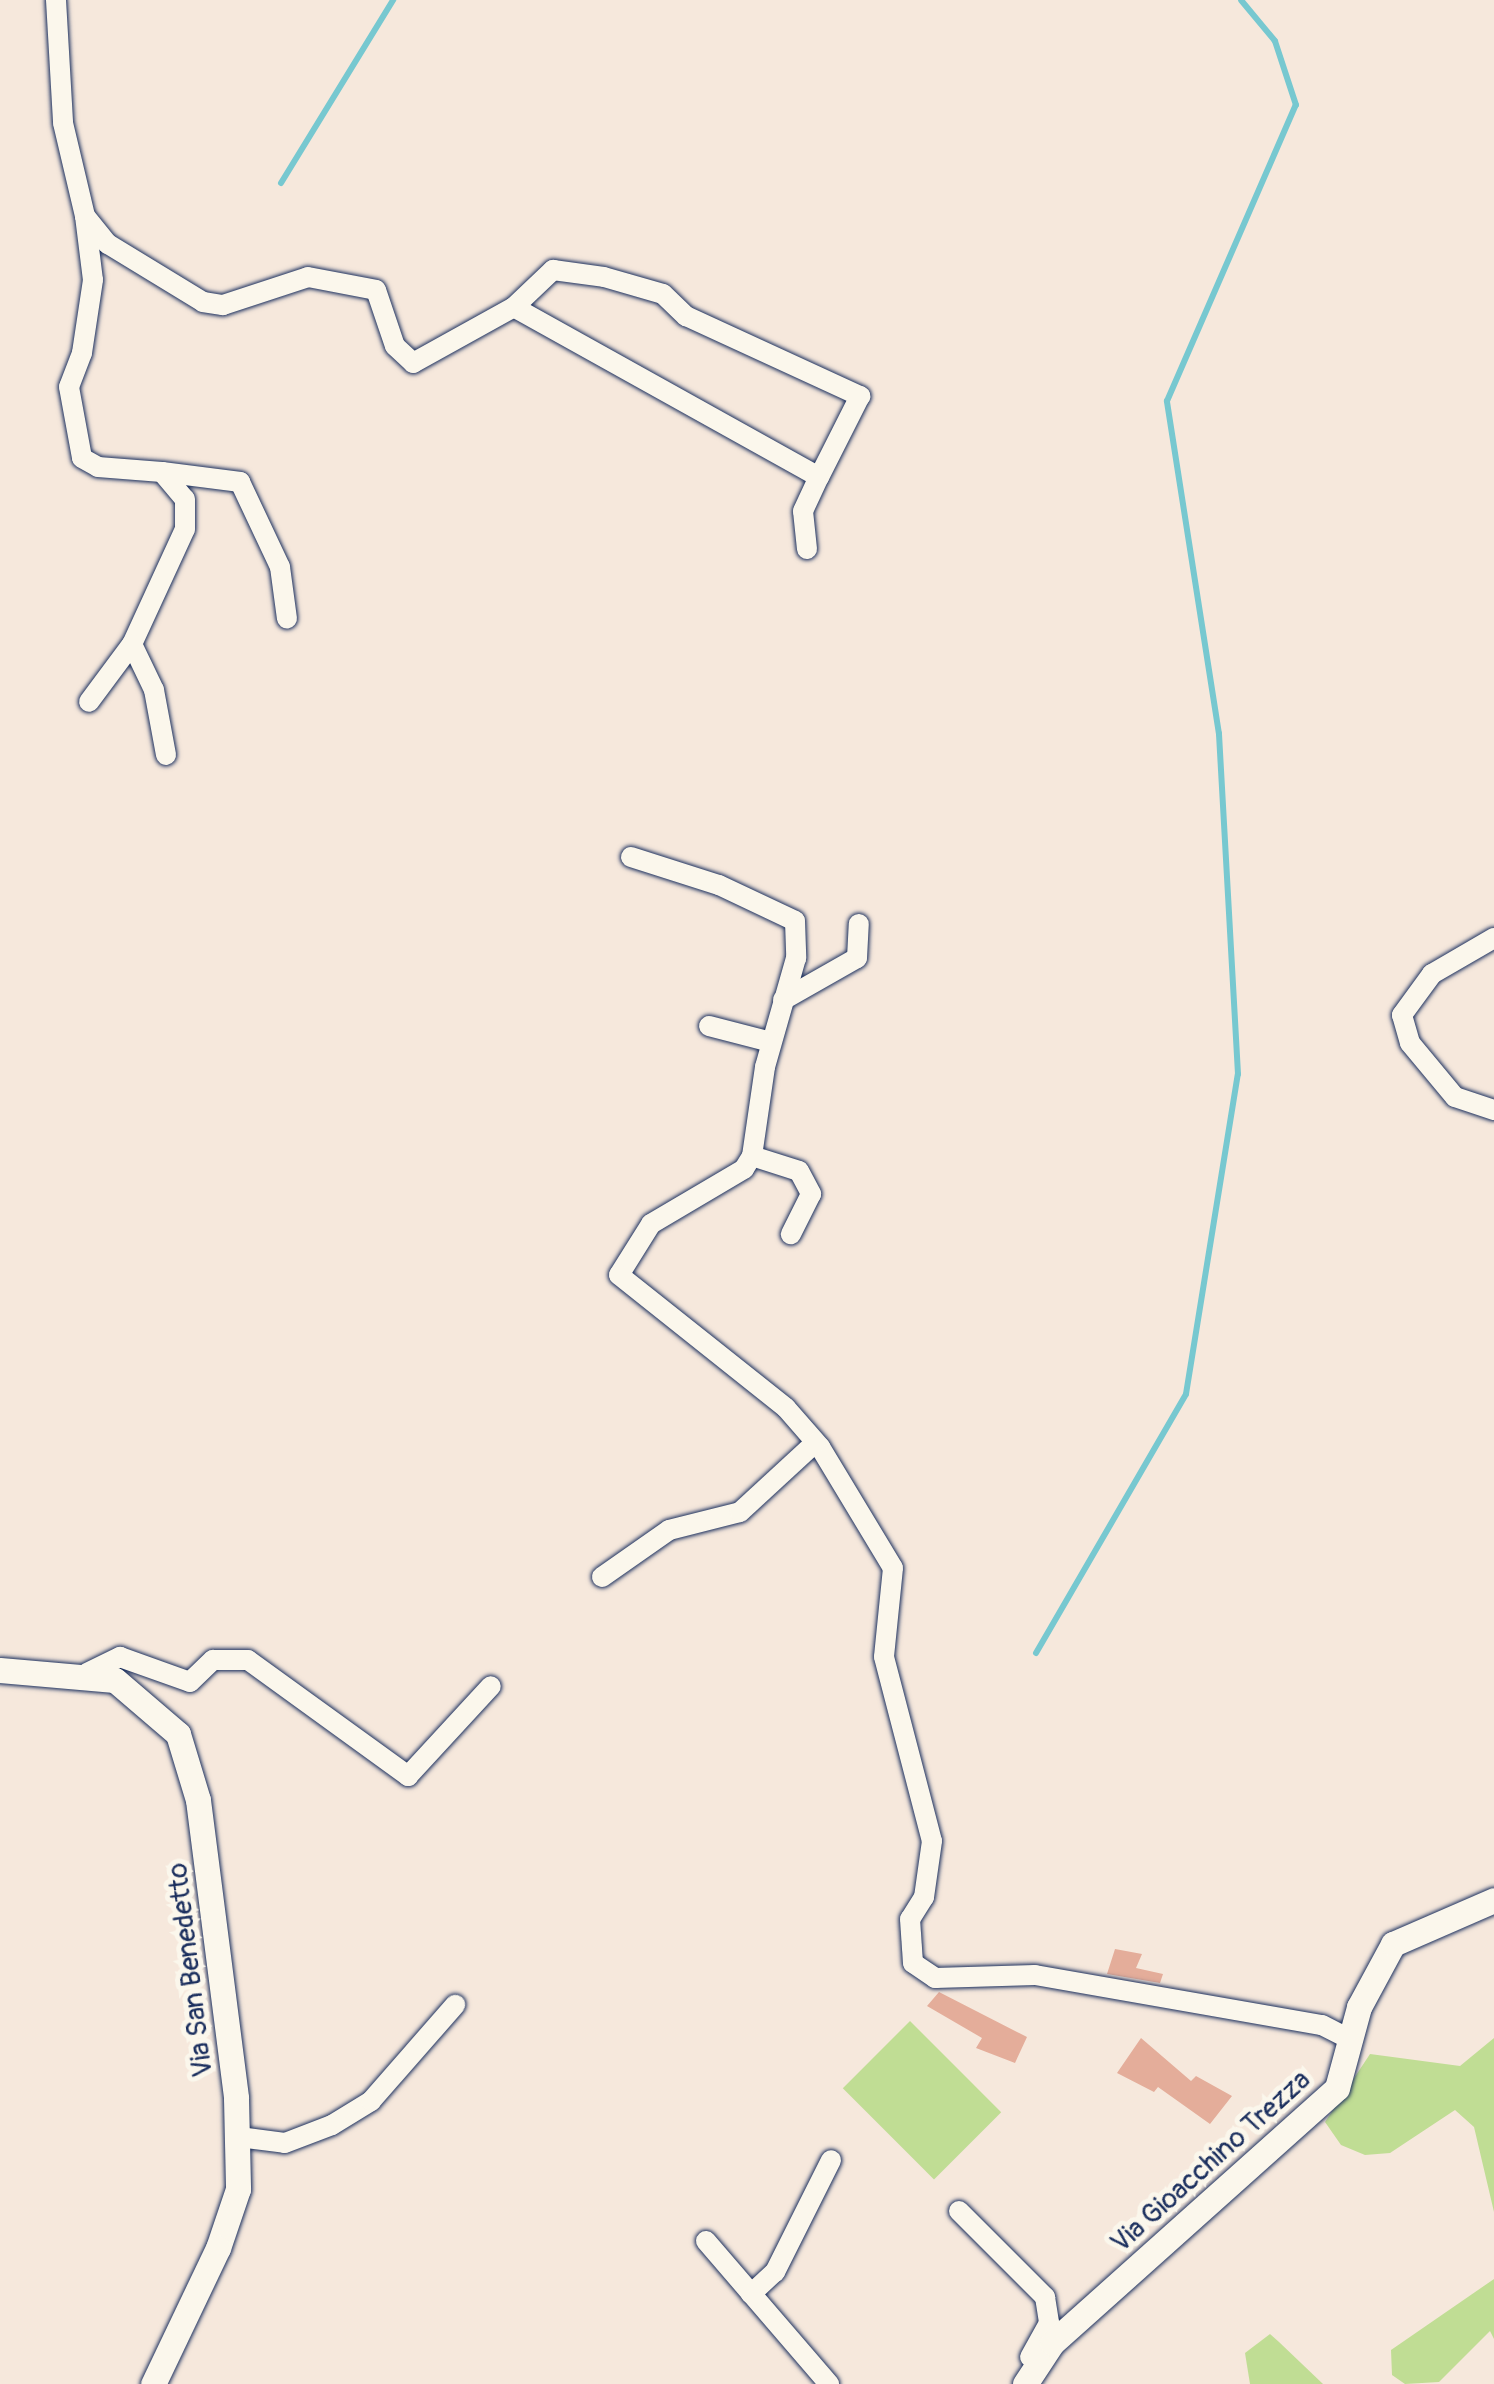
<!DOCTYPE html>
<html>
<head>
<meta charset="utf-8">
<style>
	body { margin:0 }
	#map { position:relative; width:1494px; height:2384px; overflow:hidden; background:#f6e8dc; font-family:Pangolin,sans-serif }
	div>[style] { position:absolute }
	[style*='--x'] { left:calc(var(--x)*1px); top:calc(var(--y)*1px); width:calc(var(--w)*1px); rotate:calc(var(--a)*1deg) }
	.green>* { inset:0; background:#c0dd94; transform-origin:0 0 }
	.stream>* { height:6px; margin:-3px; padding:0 3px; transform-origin:3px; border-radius:3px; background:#77c8d0 }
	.building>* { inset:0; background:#e4ad9a }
	.roads { filter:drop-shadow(0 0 2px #1b2f5e) drop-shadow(0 0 2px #1b2f5e) }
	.minor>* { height:20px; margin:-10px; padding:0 10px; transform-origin:10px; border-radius:10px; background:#fbf7ec }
	.tertiary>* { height:25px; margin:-12.5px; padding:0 12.5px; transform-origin:12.5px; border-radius:12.5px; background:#fbf7ec }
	span { translate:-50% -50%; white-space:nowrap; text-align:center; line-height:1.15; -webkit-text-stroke:10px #fbf7ec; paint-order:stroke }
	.street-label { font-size:28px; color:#1b2f5e }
</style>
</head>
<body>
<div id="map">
	<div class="green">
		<i style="left:910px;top:2021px;width:129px;height:95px;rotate:45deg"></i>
		<i style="clip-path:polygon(1494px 2038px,1494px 2212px,1474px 2127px,1455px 2110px,1390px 2153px,1365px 2155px,1341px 2145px,1325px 2122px,1370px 2054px,1460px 2066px)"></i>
		<i style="clip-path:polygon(1494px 2279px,1494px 2339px,1490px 2331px,1439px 2382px,1405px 2384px,1392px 2375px,1391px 2350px)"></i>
		<i style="clip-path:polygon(1270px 2334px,1279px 2342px,1323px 2384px,1250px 2384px,1245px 2353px)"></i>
	</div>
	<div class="stream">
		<i style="--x:281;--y:183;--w:215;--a:-58.5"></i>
		<i style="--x:1036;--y:1653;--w:299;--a:-59.9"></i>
		<i style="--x:1186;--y:1394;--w:324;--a:-80.8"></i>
		<i style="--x:1238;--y:1074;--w:341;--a:-93.2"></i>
		<i style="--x:1219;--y:734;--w:337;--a:-98.9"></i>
		<i style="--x:1167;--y:401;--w:323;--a:-66.5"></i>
		<i style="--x:1296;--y:105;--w:67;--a:-108.2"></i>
		<i style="--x:1275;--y:41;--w:53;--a:-129.7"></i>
	</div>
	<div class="building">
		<i style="clip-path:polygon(1115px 1949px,1142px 1954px,1136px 1968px,1163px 1974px,1160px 1983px,1107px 1974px)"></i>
		<i style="clip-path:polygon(939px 1992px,1027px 2037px,1015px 2063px,976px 2048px,982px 2038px,927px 2006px)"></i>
		<i style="clip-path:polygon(1141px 2038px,1191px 2081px,1196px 2076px,1232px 2096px,1210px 2124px,1158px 2087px,1154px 2092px,1117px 2073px)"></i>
	</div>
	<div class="roads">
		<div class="minor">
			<i style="--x:56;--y:0;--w:123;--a:86.7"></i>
			<i style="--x:63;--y:123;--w:96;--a:76.7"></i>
			<i style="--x:85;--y:216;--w:36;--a:51"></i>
			<i style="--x:108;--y:244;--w:111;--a:31.4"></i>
			<i style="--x:203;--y:302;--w:20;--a:9"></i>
			<i style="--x:223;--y:305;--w:89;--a:-18.2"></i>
			<i style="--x:308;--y:277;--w:69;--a:10.8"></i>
			<i style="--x:376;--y:290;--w:59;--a:71.3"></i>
			<i style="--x:395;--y:346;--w:25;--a:43"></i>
			<i style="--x:413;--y:363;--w:115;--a:-29"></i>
			<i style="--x:514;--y:307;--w:54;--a:-43.5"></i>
			<i style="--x:553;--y:270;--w:51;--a:7.8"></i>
			<i style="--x:604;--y:277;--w:61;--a:16.1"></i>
			<i style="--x:663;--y:294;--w:32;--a:44"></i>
			<i style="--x:686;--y:316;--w:192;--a:24.7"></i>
			<i style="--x:860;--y:396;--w:91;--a:116.8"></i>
			<i style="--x:819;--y:477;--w:349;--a:-150.9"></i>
			<i style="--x:85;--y:216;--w:64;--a:82.9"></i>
			<i style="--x:93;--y:280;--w:74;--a:98.6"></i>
			<i style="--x:82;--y:353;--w:36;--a:111"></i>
			<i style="--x:69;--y:387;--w:72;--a:79.6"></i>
			<i style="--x:82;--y:458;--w:18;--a:29"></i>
			<i style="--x:98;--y:467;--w:64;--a:4.5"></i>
			<i style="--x:162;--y:472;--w:35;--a:50"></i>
			<i style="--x:185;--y:499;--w:30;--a:90"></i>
			<i style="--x:185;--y:529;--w:127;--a:114.7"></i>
			<i style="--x:132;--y:644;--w:72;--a:126.6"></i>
			<i style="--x:162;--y:472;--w:79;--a:7.3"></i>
			<i style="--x:240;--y:482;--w:94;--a:64.8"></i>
			<i style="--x:280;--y:567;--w:52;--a:82.3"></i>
			<i style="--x:807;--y:549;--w:38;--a:-96"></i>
			<i style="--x:803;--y:511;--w:38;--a:-65"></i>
			<i style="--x:132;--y:644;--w:51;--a:64.4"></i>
			<i style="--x:154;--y:690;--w:66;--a:79.5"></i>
			<i style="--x:631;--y:857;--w:92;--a:17.7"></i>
			<i style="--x:719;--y:885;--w:84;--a:25.3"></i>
			<i style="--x:795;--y:921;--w:37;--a:88"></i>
			<i style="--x:796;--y:958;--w:113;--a:105.9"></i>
			<i style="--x:765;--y:1067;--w:90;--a:98.3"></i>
			<i style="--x:752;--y:1156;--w:15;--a:122"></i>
			<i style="--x:744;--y:1169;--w:108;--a:149.4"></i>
			<i style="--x:651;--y:1224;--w:60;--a:122.1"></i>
			<i style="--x:619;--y:1275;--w:213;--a:38.5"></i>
			<i style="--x:786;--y:1408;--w:52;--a:48.9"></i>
			<i style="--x:820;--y:1447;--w:141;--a:58.9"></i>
			<i style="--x:893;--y:1568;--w:89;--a:95.8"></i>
			<i style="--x:884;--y:1657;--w:190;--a:75.4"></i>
			<i style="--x:932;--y:1841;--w:57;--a:98.1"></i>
			<i style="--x:924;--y:1897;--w:26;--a:122"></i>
			<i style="--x:910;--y:1919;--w:44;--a:86.1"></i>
			<i style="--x:913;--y:1963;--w:27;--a:34"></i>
			<i style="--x:935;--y:1978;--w:100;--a:-1.7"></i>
			<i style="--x:1035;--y:1975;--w:291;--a:9.9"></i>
			<i style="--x:1322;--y:2025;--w:31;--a:27"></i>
			<i style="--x:1494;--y:938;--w:72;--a:149.9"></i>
			<i style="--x:1432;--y:974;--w:51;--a:126.2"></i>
			<i style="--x:1402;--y:1015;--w:29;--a:74"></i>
			<i style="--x:1410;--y:1043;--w:70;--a:50.2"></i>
			<i style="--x:1455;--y:1097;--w:41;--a:18.4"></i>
			<i style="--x:783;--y:1000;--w:85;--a:-29.6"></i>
			<i style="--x:857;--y:958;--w:34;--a:-87"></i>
			<i style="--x:709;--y:1026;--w:64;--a:14.5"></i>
			<i style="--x:752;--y:1156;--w:49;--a:17.7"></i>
			<i style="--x:799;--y:1171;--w:26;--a:62"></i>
			<i style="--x:811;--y:1194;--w:45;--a:116.6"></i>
			<i style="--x:602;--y:1577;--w:82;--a:-35"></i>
			<i style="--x:669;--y:1530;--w:73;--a:-14.2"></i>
			<i style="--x:740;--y:1512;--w:102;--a:-42.6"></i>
			<i style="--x:87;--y:1673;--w:37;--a:-26"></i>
			<i style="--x:120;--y:1657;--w:74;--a:19.7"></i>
			<i style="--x:190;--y:1682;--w:32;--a:-44"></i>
			<i style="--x:213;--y:1660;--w:35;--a:0"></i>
			<i style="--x:248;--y:1660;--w:198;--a:35.9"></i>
			<i style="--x:408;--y:1776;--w:122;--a:-47.3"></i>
			<i style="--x:239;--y:2137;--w:46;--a:7.4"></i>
			<i style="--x:285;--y:2143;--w:50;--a:-21"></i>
			<i style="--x:332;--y:2125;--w:46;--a:-31.6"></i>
			<i style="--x:371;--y:2101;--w:128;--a:-48.8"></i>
			<i style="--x:959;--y:2211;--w:122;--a:45"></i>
			<i style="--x:1045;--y:2297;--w:26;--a:81"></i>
			<i style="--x:1049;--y:2323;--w:39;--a:119"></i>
			<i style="--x:706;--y:2241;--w:189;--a:49.3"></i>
			<i style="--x:751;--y:2294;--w:33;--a:-43"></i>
			<i style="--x:775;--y:2272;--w:125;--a:-63.4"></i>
		</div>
		<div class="tertiary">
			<i style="--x:0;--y:1670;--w:115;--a:5"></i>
			<i style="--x:115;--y:1680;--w:83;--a:40.6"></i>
			<i style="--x:178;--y:1734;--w:69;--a:73.1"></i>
			<i style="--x:198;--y:1800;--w:300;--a:82.7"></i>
			<i style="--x:236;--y:2098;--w:91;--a:88.7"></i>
			<i style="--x:238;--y:2189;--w:62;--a:108.7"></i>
			<i style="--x:218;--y:2248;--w:151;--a:115.5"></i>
			<i style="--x:1025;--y:2384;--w:49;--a:-56.6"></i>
			<i style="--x:1052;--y:2343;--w:382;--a:-41.8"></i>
			<i style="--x:1337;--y:2088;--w:84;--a:-74.8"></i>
			<i style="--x:1359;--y:2007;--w:72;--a:-61.6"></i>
			<i style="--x:1393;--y:1944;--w:110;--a:-23.5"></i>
		</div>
	</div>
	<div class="street-label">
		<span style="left:191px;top:1970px;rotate:-97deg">Via San Benedetto</span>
		<span style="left:1211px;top:2162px;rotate:-42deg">Via Gioacchino Trezza</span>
	</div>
</div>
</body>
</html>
